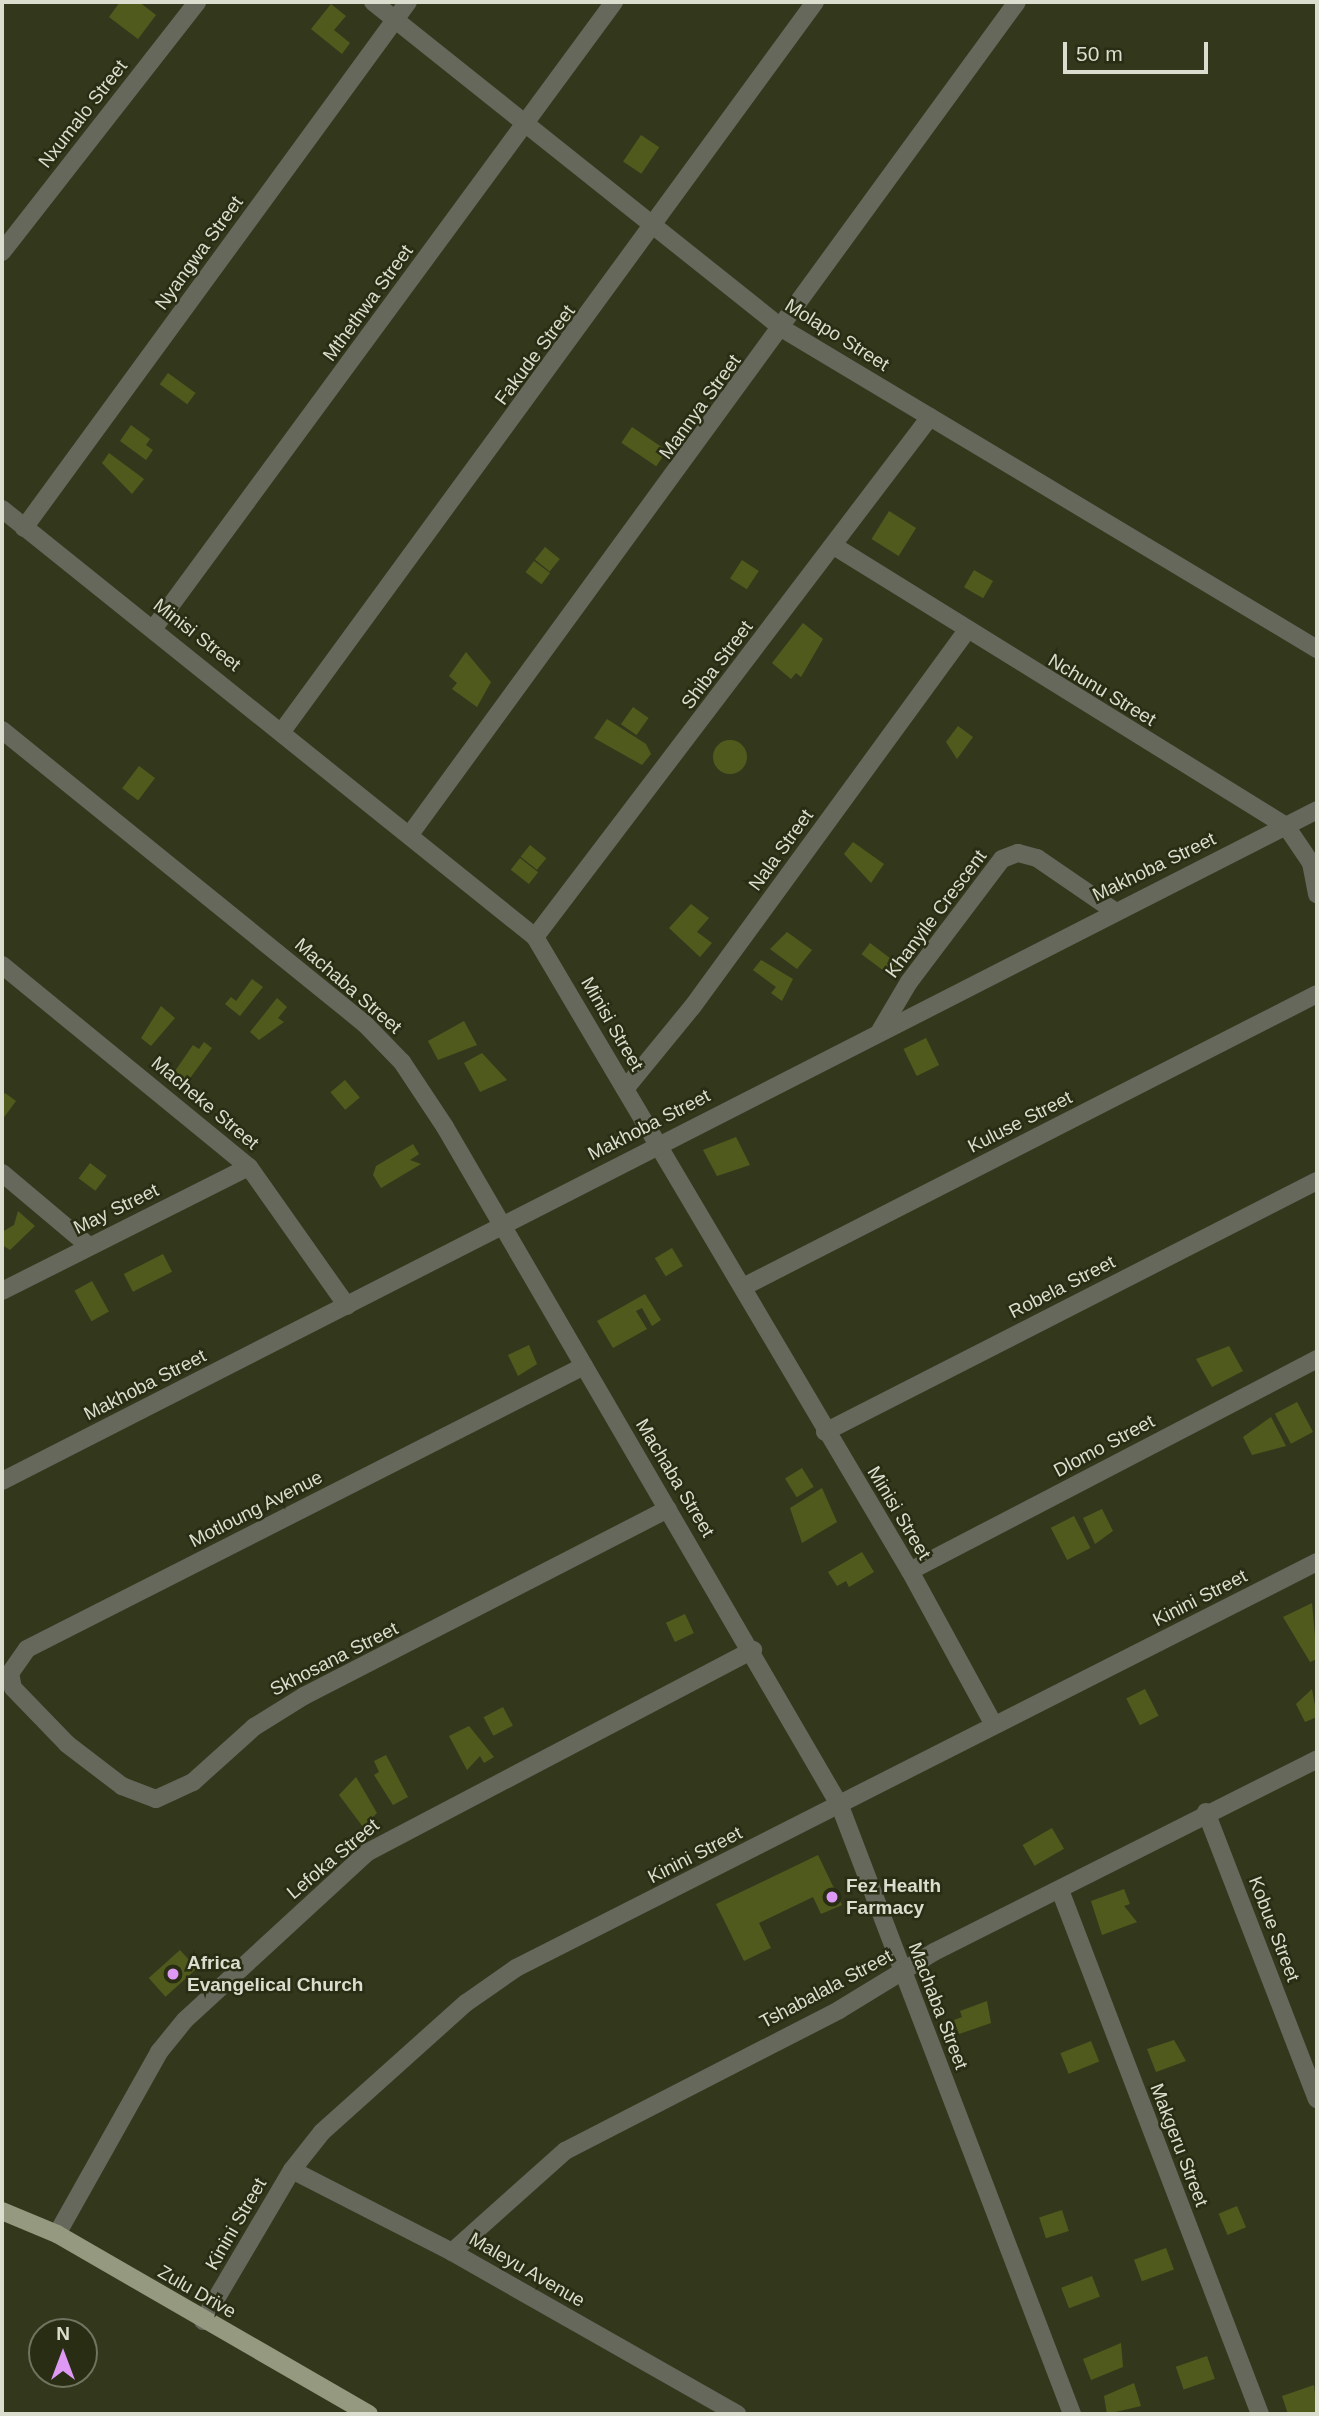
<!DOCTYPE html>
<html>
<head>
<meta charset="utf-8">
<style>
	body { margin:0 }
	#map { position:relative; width:1319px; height:2416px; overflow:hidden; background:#33381d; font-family:Arial,sans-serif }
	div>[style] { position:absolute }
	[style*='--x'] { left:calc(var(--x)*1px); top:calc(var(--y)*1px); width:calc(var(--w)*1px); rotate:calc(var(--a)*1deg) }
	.building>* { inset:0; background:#515a1d; transform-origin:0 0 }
	.round { border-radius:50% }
	.minor>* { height:18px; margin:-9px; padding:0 9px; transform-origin:9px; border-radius:9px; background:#65685b }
	.major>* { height:18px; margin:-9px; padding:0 9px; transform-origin:9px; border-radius:9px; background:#94997f }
	.dots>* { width:19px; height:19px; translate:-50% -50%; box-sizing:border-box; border:4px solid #292d13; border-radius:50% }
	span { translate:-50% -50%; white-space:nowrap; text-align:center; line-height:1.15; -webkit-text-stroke:5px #292d13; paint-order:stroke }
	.street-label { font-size:19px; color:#dbdece }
	.poi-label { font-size:19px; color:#dbdece; font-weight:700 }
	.left { translate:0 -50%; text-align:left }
	.frame { position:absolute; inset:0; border:4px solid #dbdece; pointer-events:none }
	.north { position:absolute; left:28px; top:2318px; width:70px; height:70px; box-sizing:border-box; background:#292d13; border:2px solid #70745e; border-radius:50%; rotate:0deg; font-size:19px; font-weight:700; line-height:28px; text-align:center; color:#dbdece }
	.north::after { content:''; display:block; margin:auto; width:24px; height:32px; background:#dd99f3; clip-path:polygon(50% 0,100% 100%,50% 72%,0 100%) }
	.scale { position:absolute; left:1063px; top:42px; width:145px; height:32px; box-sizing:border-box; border:4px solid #dbdece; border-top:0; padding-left:9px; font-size:21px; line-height:24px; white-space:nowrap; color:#dbdece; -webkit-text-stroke:5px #292d13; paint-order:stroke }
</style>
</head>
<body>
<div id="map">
	<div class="building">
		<i style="clip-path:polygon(120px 2px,139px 2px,156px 15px,138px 39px,109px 17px)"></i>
		<i style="clip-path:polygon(331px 4px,346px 16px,334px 30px,350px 43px,342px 54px,311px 29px)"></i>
		<i style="left:641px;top:135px;width:22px;height:32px;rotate:34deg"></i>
		<i style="left:168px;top:373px;width:34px;height:14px;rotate:36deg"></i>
		<i style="clip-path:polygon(131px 425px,150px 439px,146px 445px,153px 450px,146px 460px,120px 441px)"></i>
		<i style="left:632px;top:427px;width:42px;height:19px;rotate:34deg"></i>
		<i style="clip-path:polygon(109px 453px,144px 479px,132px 494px,102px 463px)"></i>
		<i style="left:889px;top:511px;width:32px;height:33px;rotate:32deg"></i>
		<i style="left:545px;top:547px;width:19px;height:16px;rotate:39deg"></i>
		<i style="left:742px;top:560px;width:20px;height:22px;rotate:33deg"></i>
		<i style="left:534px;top:561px;width:20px;height:14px;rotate:37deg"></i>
		<i style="left:974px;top:570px;width:22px;height:20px;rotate:30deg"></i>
		<i style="clip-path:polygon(803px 623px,823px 639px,801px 677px,796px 673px,791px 679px,772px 663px)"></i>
		<i style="clip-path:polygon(466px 652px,491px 682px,477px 707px,452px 689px,457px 683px,449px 676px)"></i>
		<i style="left:633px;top:707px;width:19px;height:21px;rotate:35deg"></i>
		<i style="clip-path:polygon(607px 719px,646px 744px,651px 754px,642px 765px,594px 738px)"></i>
		<i style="clip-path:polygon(958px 726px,973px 737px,957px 759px,946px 742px)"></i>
		<i class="round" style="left:713px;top:740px;width:34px;height:34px"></i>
		<i style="left:139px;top:766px;width:20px;height:28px;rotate:37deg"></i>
		<i style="clip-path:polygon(853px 842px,884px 864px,871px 883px,844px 854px)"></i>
		<i style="left:530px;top:845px;width:21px;height:15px;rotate:39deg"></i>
		<i style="left:520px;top:858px;width:23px;height:15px;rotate:38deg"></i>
		<i style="clip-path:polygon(691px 904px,709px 918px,697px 932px,712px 943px,700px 957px,669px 928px)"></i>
		<i style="clip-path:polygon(787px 932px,812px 950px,797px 969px,770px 949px)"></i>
		<i style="left:870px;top:943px;width:36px;height:14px;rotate:37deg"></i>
		<i style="clip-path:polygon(761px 960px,793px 979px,782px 1001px,771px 993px,776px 987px,753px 970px)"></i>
		<i style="clip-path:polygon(252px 979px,263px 987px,240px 1016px,225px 1004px,231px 997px,236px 1001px)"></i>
		<i style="clip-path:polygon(277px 998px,287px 1007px,278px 1018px,284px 1022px,259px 1040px,250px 1032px)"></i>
		<i style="clip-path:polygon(161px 1006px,175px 1018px,151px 1046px,141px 1038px)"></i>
		<i style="clip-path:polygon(464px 1021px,477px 1045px,438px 1060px,428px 1041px)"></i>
		<i style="left:926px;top:1038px;width:30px;height:25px;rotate:64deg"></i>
		<i style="clip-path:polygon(204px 1042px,212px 1048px,188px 1081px,175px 1071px,193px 1045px,199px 1049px)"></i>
		<i style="clip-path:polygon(482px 1053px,507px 1080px,480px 1092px,464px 1063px)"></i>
		<i style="left:345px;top:1080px;width:23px;height:19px;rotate:50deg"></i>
		<i style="clip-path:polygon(5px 1093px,16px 1101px,2px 1120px,2px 1096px)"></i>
		<i style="clip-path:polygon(736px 1137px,750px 1165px,717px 1176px,703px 1150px)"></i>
		<i style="clip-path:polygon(413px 1144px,419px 1154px,410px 1160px,421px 1164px,381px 1188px,373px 1175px,376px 1166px)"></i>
		<i style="left:90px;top:1163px;width:21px;height:19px;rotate:37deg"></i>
		<i style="clip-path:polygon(18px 1211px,35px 1226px,10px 1250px,2px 1245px,2px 1232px,14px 1225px)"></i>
		<i style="left:672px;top:1248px;width:21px;height:20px;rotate:59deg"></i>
		<i style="left:163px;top:1254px;width:20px;height:44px;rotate:63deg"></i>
		<i style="left:92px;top:1281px;width:35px;height:20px;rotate:61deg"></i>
		<i style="clip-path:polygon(645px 1294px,661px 1320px,652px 1326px,642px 1308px,636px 1311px,647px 1329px,613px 1348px,597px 1321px)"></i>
		<i style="clip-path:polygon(529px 1345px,537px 1364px,518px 1376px,508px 1355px)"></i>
		<i style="clip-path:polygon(1229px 1346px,1243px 1371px,1212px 1387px,1196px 1359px)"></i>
		<i style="left:1297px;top:1402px;width:34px;height:25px;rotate:62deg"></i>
		<i style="clip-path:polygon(1271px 1417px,1286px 1446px,1252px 1455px,1243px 1437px)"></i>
		<i style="left:802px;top:1468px;width:22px;height:20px;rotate:58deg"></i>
		<i style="clip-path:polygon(822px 1488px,837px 1522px,802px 1543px,790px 1508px)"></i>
		<i style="clip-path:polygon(1102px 1509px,1113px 1531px,1095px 1544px,1083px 1518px)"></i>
		<i style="left:1074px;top:1516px;width:36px;height:26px;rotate:63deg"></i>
		<i style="clip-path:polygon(862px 1552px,874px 1572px,849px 1587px,846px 1581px,837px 1586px,828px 1572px)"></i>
		<i style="clip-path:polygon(1312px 1603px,1317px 1659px,1310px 1662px,1283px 1617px)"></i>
		<i style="left:685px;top:1614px;width:21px;height:21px;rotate:65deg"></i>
		<i style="left:1145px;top:1689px;width:30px;height:21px;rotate:63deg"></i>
		<i style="clip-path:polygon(1312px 1689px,1317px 1717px,1305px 1722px,1296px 1704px)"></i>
		<i style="left:503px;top:1707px;width:21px;height:22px;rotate:62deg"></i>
		<i style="clip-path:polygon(469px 1726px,494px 1757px,484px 1763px,480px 1756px,467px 1770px,449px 1736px)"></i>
		<i style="clip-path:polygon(386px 1755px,408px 1797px,393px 1805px,374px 1775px,379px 1772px,374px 1761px)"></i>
		<i style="clip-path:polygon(356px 1777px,377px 1813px,363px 1827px,339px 1795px)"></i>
		<i style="left:1052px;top:1828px;width:24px;height:34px;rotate:60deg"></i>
		<i style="clip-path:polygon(818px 1855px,842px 1905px,821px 1914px,813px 1897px,759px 1923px,771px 1948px,744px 1961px,716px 1904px)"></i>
		<i style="clip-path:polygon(1124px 1889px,1130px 1904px,1124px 1906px,1137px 1922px,1102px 1935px,1091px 1901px)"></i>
		<i style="left:180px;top:1950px;width:25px;height:42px;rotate:48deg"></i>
		<i style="clip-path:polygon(987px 2001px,991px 2023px,959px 2034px,954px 2020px,962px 2017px,960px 2011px)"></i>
		<i style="clip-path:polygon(1174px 2040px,1186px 2061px,1156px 2072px,1147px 2049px)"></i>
		<i style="left:1091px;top:2041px;width:22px;height:33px;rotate:68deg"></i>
		<i style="left:1237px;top:2206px;width:23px;height:20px;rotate:67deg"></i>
		<i style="left:1062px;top:2210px;width:22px;height:24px;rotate:72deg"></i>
		<i style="left:1166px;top:2248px;width:23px;height:34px;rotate:70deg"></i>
		<i style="left:1092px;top:2276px;width:22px;height:33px;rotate:69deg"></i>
		<i style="clip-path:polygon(1121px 2343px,1123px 2367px,1091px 2380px,1083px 2359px)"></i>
		<i style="left:1207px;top:2356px;width:24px;height:33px;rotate:71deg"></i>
		<i style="clip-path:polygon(1134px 2383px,1141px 2406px,1107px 2414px,1104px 2396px)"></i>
		<i style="clip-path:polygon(1314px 2385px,1317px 2413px,1288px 2414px,1282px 2396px)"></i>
	</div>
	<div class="minor">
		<i style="--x:373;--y:2;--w:524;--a:38.57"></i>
		<i style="--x:783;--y:329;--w:623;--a:30.93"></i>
		<i style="--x:2;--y:252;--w:317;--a:-52"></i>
		<i style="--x:2;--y:509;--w:684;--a:38.76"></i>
		<i style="--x:535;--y:937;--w:737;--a:59.4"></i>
		<i style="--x:910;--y:1571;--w:175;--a:61.4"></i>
		<i style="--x:24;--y:528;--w:651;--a:-53.87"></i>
		<i style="--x:834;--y:546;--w:532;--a:31.78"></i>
		<i style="--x:1286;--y:826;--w:45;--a:56"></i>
		<i style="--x:1311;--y:863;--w:32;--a:79"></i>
		<i style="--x:154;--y:628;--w:777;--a:-53.69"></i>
		<i style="--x:2;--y:730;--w:467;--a:39"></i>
		<i style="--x:365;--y:1024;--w:53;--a:45.8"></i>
		<i style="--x:402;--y:1062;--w:78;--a:56.5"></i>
		<i style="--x:445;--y:1127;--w:786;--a:59.81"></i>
		<i style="--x:840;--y:1806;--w:651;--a:69.11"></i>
		<i style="--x:283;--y:730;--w:902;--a:-53.84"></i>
		<i style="--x:411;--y:833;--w:1028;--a:-53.9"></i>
		<i style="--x:535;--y:937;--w:653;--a:-52.78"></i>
		<i style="--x:2;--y:965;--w:319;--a:39.3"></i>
		<i style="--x:249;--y:1167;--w:170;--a:54.8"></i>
		<i style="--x:880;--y:1031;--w:57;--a:-59.4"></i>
		<i style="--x:909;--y:982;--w:154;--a:-52.9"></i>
		<i style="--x:1002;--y:859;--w:17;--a:-21"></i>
		<i style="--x:1018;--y:853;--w:20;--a:15"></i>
		<i style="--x:1037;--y:858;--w:92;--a:34.4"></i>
		<i style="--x:625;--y:1089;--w:107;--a:-50.7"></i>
		<i style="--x:693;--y:1006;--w:464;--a:-53.9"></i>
		<i style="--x:2;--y:1173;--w:114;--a:40"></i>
		<i style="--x:743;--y:1287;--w:644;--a:-27.04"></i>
		<i style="--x:2;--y:1291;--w:276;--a:-26.7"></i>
		<i style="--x:584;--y:1366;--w:625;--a:153.07"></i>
		<i style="--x:27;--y:1649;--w:29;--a:125"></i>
		<i style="--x:10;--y:1673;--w:15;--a:79"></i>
		<i style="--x:13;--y:1688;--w:78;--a:46"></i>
		<i style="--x:67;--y:1744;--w:69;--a:37.4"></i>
		<i style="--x:122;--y:1786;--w:36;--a:21"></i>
		<i style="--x:156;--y:1799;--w:41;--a:-24.7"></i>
		<i style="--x:193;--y:1782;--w:82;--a:-42"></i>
		<i style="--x:254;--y:1727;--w:59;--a:-31.8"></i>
		<i style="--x:304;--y:1696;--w:409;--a:-27.2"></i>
		<i style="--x:825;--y:1432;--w:552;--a:-27.03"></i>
		<i style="--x:2;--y:1481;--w:1476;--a:-27.03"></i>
		<i style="--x:910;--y:1571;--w:459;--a:-27.5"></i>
		<i style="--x:1206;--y:1812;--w:308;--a:68.9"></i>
		<i style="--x:1060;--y:1890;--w:561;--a:69.11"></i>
		<i style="--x:292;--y:2170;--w:180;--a:27.1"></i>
		<i style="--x:452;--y:2252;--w:328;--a:29.6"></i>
		<i style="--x:57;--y:2234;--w:209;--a:-60.7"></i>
		<i style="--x:159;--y:2052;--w:41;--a:-50.9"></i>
		<i style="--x:185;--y:2020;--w:248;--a:-42.6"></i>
		<i style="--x:368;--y:1852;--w:435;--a:-27.7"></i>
		<i style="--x:452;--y:2252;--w:152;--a:-41.8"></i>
		<i style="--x:565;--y:2151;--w:308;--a:-27.2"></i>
		<i style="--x:839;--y:2010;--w:111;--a:-31.4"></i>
		<i style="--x:934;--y:1952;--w:429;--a:-26.7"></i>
		<i style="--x:203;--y:2321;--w:175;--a:-59.5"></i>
		<i style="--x:292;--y:2170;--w:48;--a:-51.7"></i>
		<i style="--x:322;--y:2132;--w:193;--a:-41.9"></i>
		<i style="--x:466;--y:2003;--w:61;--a:-35"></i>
		<i style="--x:516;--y:1968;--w:898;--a:-26.88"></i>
	</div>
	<div class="major">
		<i style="--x:2;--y:2211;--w:60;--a:22.7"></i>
		<i style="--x:57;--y:2234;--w:360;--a:30"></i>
	</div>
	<div class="dots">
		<i style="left:832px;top:1897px;background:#dd99f3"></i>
		<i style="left:173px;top:1974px;background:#dd99f3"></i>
	</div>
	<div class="street-label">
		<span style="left:83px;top:114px;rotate:-52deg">Nxumalo Street</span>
		<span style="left:199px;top:253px;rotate:-54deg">Nyangwa Street</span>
		<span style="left:368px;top:303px;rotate:-54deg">Mthethwa Street</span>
		<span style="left:837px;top:335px;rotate:32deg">Molapo Street</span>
		<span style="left:535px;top:355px;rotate:-53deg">Fakude Street</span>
		<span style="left:700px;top:407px;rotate:-54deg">Mannya Street</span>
		<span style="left:197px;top:635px;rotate:38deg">Minisi Street</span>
		<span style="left:717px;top:665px;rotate:-53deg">Shiba Street</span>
		<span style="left:1102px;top:690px;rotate:31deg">Nchunu Street</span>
		<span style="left:781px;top:850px;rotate:-54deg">Nala Street</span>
		<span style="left:1154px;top:867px;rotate:-26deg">Makhoba Street</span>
		<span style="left:936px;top:914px;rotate:-53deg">Khanyile Crescent</span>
		<span style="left:348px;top:986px;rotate:41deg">Machaba Street</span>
		<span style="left:612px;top:1024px;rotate:60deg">Minisi Street</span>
		<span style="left:205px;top:1103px;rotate:40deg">Macheke Street</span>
		<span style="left:1020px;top:1122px;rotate:-27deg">Kuluse Street</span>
		<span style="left:649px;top:1125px;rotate:-27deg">Makhoba Street</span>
		<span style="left:116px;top:1209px;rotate:-26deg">May Street</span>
		<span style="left:1062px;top:1287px;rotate:-27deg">Robela Street</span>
		<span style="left:145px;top:1385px;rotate:-27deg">Makhoba Street</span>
		<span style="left:1104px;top:1446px;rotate:-28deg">Dlomo Street</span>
		<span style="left:675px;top:1478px;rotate:59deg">Machaba Street</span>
		<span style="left:256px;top:1509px;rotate:-27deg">Motloung Avenue</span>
		<span style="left:899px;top:1513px;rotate:59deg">Minisi Street</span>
		<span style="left:1200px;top:1598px;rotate:-27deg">Kinini Street</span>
		<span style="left:334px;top:1659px;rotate:-27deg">Skhosana Street</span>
		<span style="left:695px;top:1855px;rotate:-27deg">Kinini Street</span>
		<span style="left:333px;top:1859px;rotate:-40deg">Lefoka Street</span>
		<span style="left:1274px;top:1929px;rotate:69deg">Kobue Street</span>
		<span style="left:826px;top:1989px;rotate:-28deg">Tshabalala Street</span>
		<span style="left:938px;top:2006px;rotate:69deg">Machaba Street</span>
		<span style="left:1179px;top:2145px;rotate:69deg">Makgeru Street</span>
		<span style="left:236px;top:2224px;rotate:-60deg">Kinini Street</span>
		<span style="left:527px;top:2270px;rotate:30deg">Maleyu Avenue</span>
		<span style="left:197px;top:2292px;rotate:30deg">Zulu Drive</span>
	</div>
	<div class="poi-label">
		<span class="left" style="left:846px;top:1897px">Fez Health<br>Farmacy</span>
		<span class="left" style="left:187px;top:1974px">Africa<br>Evangelical Church</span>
	</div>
	<div class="frame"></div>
	<div class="north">N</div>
	<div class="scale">50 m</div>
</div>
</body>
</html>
